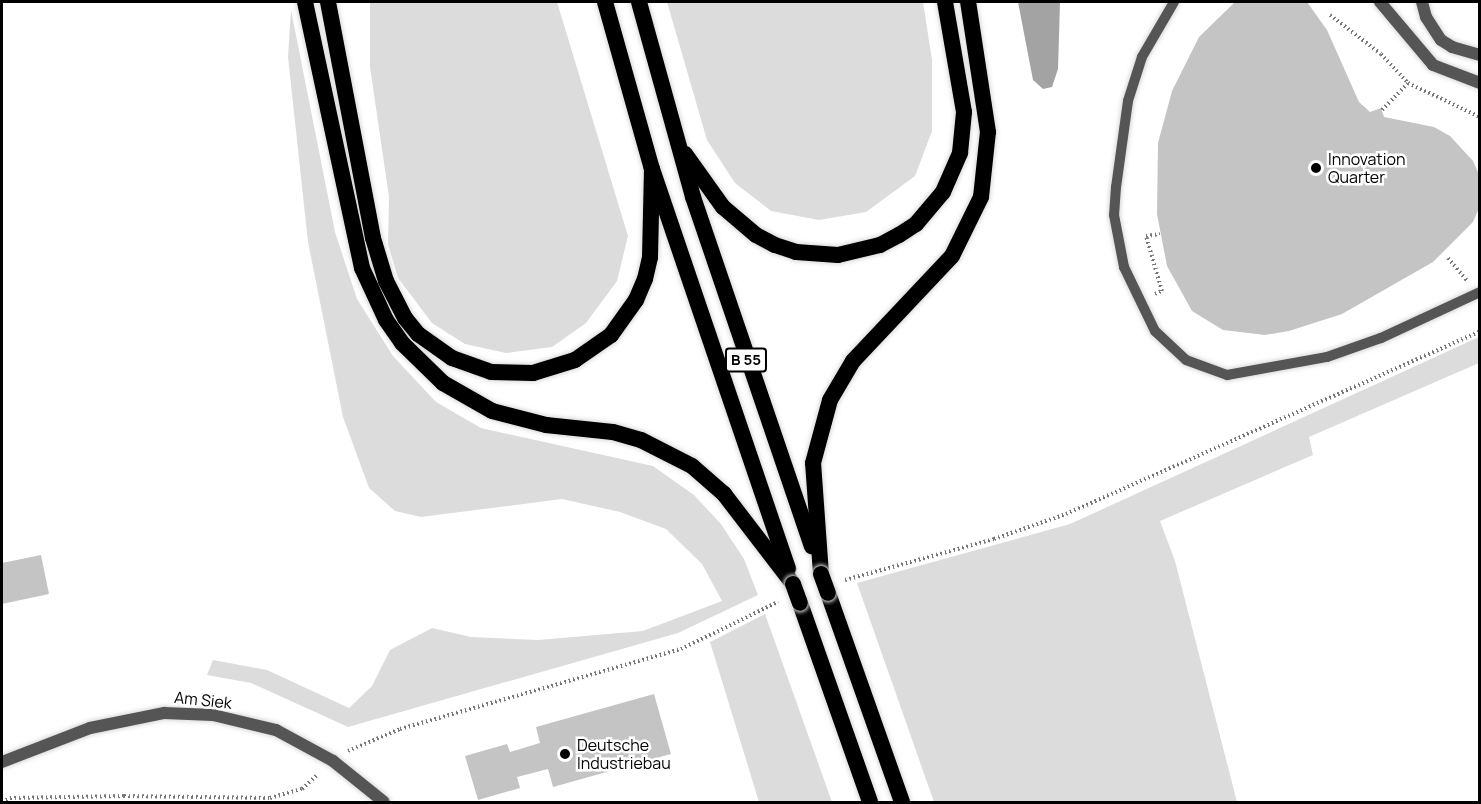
<!DOCTYPE html>
<html>
<head>
<meta charset="utf-8">
<style>
	body { margin:0 }
	#map { position:relative; width:1481px; height:804px; overflow:hidden; background:#fff; font-family:Manrope,sans-serif }
	div>[style] { position:absolute }
	[style*='--x'] { left:calc(var(--x)*1px); top:calc(var(--y)*1px); width:calc(var(--w)*1px); rotate:calc(var(--a)*1deg) }
	.green>* { inset:0; background:#dcdcdc }
	.water>* { inset:0; background:#a3a3a3 }
	.building>* { inset:0; background:#c4c4c4 }
	.path>* { height:4px; margin-top:-2px; transform-origin:0; background:repeating-linear-gradient(90deg,#777 0 1.5px,transparent 0 4.5px) }
	.roads { filter:drop-shadow(0 0 2px #dbdbdb) drop-shadow(0 0 2px #dbdbdb) }
	.service>* { height:10px; margin:-5px; padding:0 5px; transform-origin:5px; border-radius:5px; background:#555 }
	.minor>* { height:12px; margin:-6px; padding:0 6px; transform-origin:6px; border-radius:6px; background:#555 }
	.tertiary>* { height:12px; margin:-6px; padding:0 6px; transform-origin:6px; border-radius:6px; background:#555 }
	.trunk>* { height:16px; margin:-8px; padding:0 8px; transform-origin:8px; border-radius:8px; background:#000 }
	.bridges { filter:drop-shadow(0 0 2px #dbdbdb) drop-shadow(0 0 2px #dbdbdb) }
	.trunk-bridge>* { height:16px; margin:-8px; padding:0 8px; transform-origin:8px; border-radius:8px; background:#000 }
	.dots>* { width:16px; height:16px; translate:-50% -50%; box-sizing:border-box; border:3px solid #fff; border-radius:50% }
	span { translate:-50% -50%; white-space:nowrap; text-align:center; line-height:1.15; -webkit-text-stroke:5px #fff; paint-order:stroke }
	.shield-label span { padding:2px 4px; background:#fff; border:2px solid; border-radius:4px; -webkit-text-stroke-width:0 }
	.shield-label { font-size:15px; color:#000; font-weight:700 }
	.poi-label { font-size:16px; color:#000 }
	.left { translate:0 -50%; text-align:left }
	.street-label { font-size:16px; color:#000 }
	.frame { position:absolute; inset:0; border:3px solid #000; pointer-events:none }
</style>
</head>
<body>
<div id="map">
	<div class="green">
		<i style="clip-path:polygon(370px 2px,557px 2px,628px 236px,617px 281px,586px 323px,552px 347px,506px 353px,465px 344px,432px 323px,398px 278px,388px 244px,389px 197px,370px 67px)"></i>
		<i style="clip-path:polygon(667px 2px,923px 2px,932px 60px,932px 131px,915px 176px,866px 212px,819px 220px,771px 211px,735px 183px,707px 140px)"></i>
		<i style="clip-path:polygon(291px 10px,335px 232px,357px 299px,393px 356px,436px 402px,481px 428px,653px 466px,694px 495px,721px 524px,744px 559px,758px 595px,678px 633px,348px 727px,251px 683px,207px 675px,213px 660px,267px 670px,349px 708px,372px 686px,390px 650px,432px 628px,471px 637px,538px 640px,643px 631px,722px 601px,702px 564px,666px 529px,620px 512px,562px 499px,421px 517px,395px 511px,369px 488px,343px 417px,308px 242px,288px 57px)"></i>
		<i style="clip-path:polygon(1479px 337px,1479px 363px,1309px 437px,1313px 455px,1160px 521px,1175px 561px,1237px 802px,934px 802px,857px 583px,1070px 524px)"></i>
		<i style="clip-path:polygon(765px 614px,832px 802px,759px 802px,710px 642px)"></i>
	</div>
	<div class="water">
		<i style="clip-path:polygon(1018px 2px,1060px 2px,1058px 69px,1052px 87px,1043px 89px,1033px 80px)"></i>
	</div>
	<div class="building">
		<i style="clip-path:polygon(1235px 2px,1307px 2px,1327px 30px,1359px 102px,1370px 112px,1381px 108px,1384px 117px,1434px 127px,1450px 136px,1473px 161px,1480px 177px,1480px 206px,1473px 222px,1433px 262px,1342px 314px,1289px 331px,1265px 335px,1223px 330px,1192px 311px,1167px 266px,1157px 214px,1158px 143px,1172px 91px,1199px 37px)"></i>
		<i style="clip-path:polygon(41px 555px,49px 594px,2px 604px,2px 563px)"></i>
		<i style="clip-path:polygon(654px 694px,671px 754px,553px 787px,548px 769px,517px 777px,520px 788px,478px 800px,465px 756px,507px 744px,510px 752px,540px 743px,536px 727px)"></i>
	</div>
	<div class="path">
		<i style="--x:1330;--y:15;--w:64;--a:37.4"></i>
		<i style="--x:1381;--y:54;--w:40;--a:47"></i>
		<i style="--x:1408;--y:83;--w:80;--a:25.3"></i>
		<i style="--x:1382;--y:110;--w:37;--a:-46"></i>
		<i style="--x:1448;--y:258;--w:30;--a:50"></i>
		<i style="--x:1155;--y:294;--w:8;--a:-23"></i>
		<i style="--x:1162;--y:291;--w:57;--a:-106.2"></i>
		<i style="--x:1146;--y:236;--w:14;--a:-8"></i>
		<i style="--x:845;--y:580;--w:155;--a:-15.4"></i>
		<i style="--x:994;--y:539;--w:76;--a:-19.1"></i>
		<i style="--x:1066;--y:514;--w:453;--a:-23.8"></i>
		<i style="--x:348;--y:751;--w:56;--a:-22.9"></i>
		<i style="--x:400;--y:729;--w:292;--a:-15.9"></i>
		<i style="--x:681;--y:649;--w:108;--a:-25.9"></i>
		<i style="--x:2;--y:802;--w:9;--a:-27"></i>
		<i style="--x:10;--y:798;--w:114;--a:-1"></i>
		<i style="--x:124;--y:796;--w:146;--a:0.8"></i>
		<i style="--x:270;--y:798;--w:33;--a:-16"></i>
		<i style="--x:302;--y:789;--w:22;--a:-43"></i>
	</div>
	<div class="roads">
		<div class="service">
			<i style="--x:1174;--y:2;--w:64;--a:120.2"></i>
			<i style="--x:1142;--y:57;--w:46;--a:107.7"></i>
			<i style="--x:1128;--y:101;--w:87;--a:97.9"></i>
			<i style="--x:1116;--y:187;--w:28;--a:94"></i>
			<i style="--x:1114;--y:215;--w:53;--a:79.1"></i>
			<i style="--x:1124;--y:267;--w:71;--a:64.2"></i>
			<i style="--x:1155;--y:331;--w:42;--a:43.1"></i>
			<i style="--x:1186;--y:360;--w:44;--a:20.1"></i>
			<i style="--x:1227;--y:375;--w:102;--a:-10.2"></i>
			<i style="--x:1327;--y:357;--w:57;--a:-19.4"></i>
			<i style="--x:1381;--y:338;--w:109;--a:-24.9"></i>
		</div>
		<div class="minor">
			<i style="--x:1380;--y:2;--w:82;--a:49.9"></i>
			<i style="--x:1433;--y:65;--w:50;--a:21"></i>
			<i style="--x:2;--y:762;--w:94;--a:-21.1"></i>
			<i style="--x:90;--y:728;--w:76;--a:-11.5"></i>
			<i style="--x:164;--y:713;--w:49;--a:2.3"></i>
			<i style="--x:213;--y:715;--w:65;--a:13.4"></i>
			<i style="--x:276;--y:730;--w:65;--a:28.5"></i>
			<i style="--x:333;--y:761;--w:65;--a:38.8"></i>
		</div>
		<div class="tertiary">
			<i style="--x:1422;--y:2;--w:16;--a:75"></i>
			<i style="--x:1426;--y:17;--w:27;--a:57"></i>
			<i style="--x:1441;--y:40;--w:13;--a:32"></i>
			<i style="--x:1452;--y:47;--w:29;--a:16"></i>
		</div>
		<div class="trunk">
			<i style="--x:305;--y:2;--w:272;--a:77.9"></i>
			<i style="--x:362;--y:268;--w:57;--a:65.2"></i>
			<i style="--x:386;--y:320;--w:28;--a:55"></i>
			<i style="--x:402;--y:343;--w:57;--a:44.3"></i>
			<i style="--x:443;--y:383;--w:56;--a:29.7"></i>
			<i style="--x:492;--y:411;--w:56;--a:14.5"></i>
			<i style="--x:546;--y:425;--w:67;--a:6"></i>
			<i style="--x:613;--y:432;--w:29;--a:16"></i>
			<i style="--x:641;--y:440;--w:57;--a:27"></i>
			<i style="--x:692;--y:466;--w:43;--a:41.2"></i>
			<i style="--x:724;--y:494;--w:113;--a:52.5"></i>
			<i style="--x:328;--y:2;--w:240;--a:79.2"></i>
			<i style="--x:373;--y:238;--w:45;--a:73.2"></i>
			<i style="--x:386;--y:281;--w:42;--a:62.8"></i>
			<i style="--x:405;--y:318;--w:21;--a:51"></i>
			<i style="--x:418;--y:334;--w:42;--a:35.2"></i>
			<i style="--x:452;--y:358;--w:41;--a:19.7"></i>
			<i style="--x:491;--y:372;--w:42;--a:1.4"></i>
			<i style="--x:533;--y:373;--w:44;--a:-17.2"></i>
			<i style="--x:575;--y:360;--w:44;--a:-34.8"></i>
			<i style="--x:611;--y:335;--w:43;--a:-54.5"></i>
			<i style="--x:636;--y:300;--w:23;--a:-67"></i>
			<i style="--x:645;--y:279;--w:23;--a:-77"></i>
			<i style="--x:650;--y:257;--w:88;--a:-88.7"></i>
			<i style="--x:605;--y:2;--w:173;--a:74.3"></i>
			<i style="--x:652;--y:169;--w:422;--a:71.2"></i>
			<i style="--x:639;--y:2;--w:202;--a:74.5"></i>
			<i style="--x:693;--y:197;--w:369;--a:71.2"></i>
			<i style="--x:685;--y:154;--w:65;--a:54.4"></i>
			<i style="--x:723;--y:207;--w:43;--a:40.3"></i>
			<i style="--x:756;--y:235;--w:21;--a:28"></i>
			<i style="--x:775;--y:245;--w:22;--a:18"></i>
			<i style="--x:796;--y:252;--w:42;--a:4.1"></i>
			<i style="--x:838;--y:255;--w:43;--a:-13.4"></i>
			<i style="--x:880;--y:245;--w:21;--a:-28"></i>
			<i style="--x:899;--y:235;--w:20;--a:-33"></i>
			<i style="--x:916;--y:224;--w:42;--a:-49.8"></i>
			<i style="--x:943;--y:192;--w:43;--a:-66.4"></i>
			<i style="--x:960;--y:153;--w:41;--a:-84.4"></i>
			<i style="--x:964;--y:112;--w:112;--a:-99.8"></i>
			<i style="--x:821;--y:574;--w:111;--a:-94.1"></i>
			<i style="--x:813;--y:463;--w:65;--a:-74.9"></i>
			<i style="--x:830;--y:400;--w:45;--a:-59.5"></i>
			<i style="--x:853;--y:361;--w:144;--a:-46.7"></i>
			<i style="--x:952;--y:256;--w:66;--a:-63.8"></i>
			<i style="--x:981;--y:197;--w:65;--a:-83.9"></i>
			<i style="--x:988;--y:132;--w:132;--a:-98.7"></i>
			<i style="--x:828;--y:593;--w:222;--a:70.5"></i>
			<i style="--x:800;--y:603;--w:211;--a:70.6"></i>
		</div>
	</div>
	<div class="bridges">
		<div class="trunk-bridge">
			<i style="--x:821;--y:574;--w:20;--a:70"></i>
			<i style="--x:793;--y:584;--w:20;--a:70"></i>
		</div>
	</div>
	<div class="dots">
		<i style="left:1316px;top:168px;background:#000"></i>
		<i style="left:565px;top:754px;background:#000"></i>
	</div>
	<div class="shield-label">
		<span style="left:746px;top:360px">B 55</span>
	</div>
	<div class="poi-label">
		<span class="left" style="left:1328px;top:168px">Innovation<br>Quarter</span>
		<span class="left" style="left:577px;top:754px">Deutsche<br>Industriebau</span>
	</div>
	<div class="street-label">
		<span style="left:203px;top:700px;rotate:6deg">Am Siek</span>
	</div>
	<div class="frame"></div>
</div>
</body>
</html>
